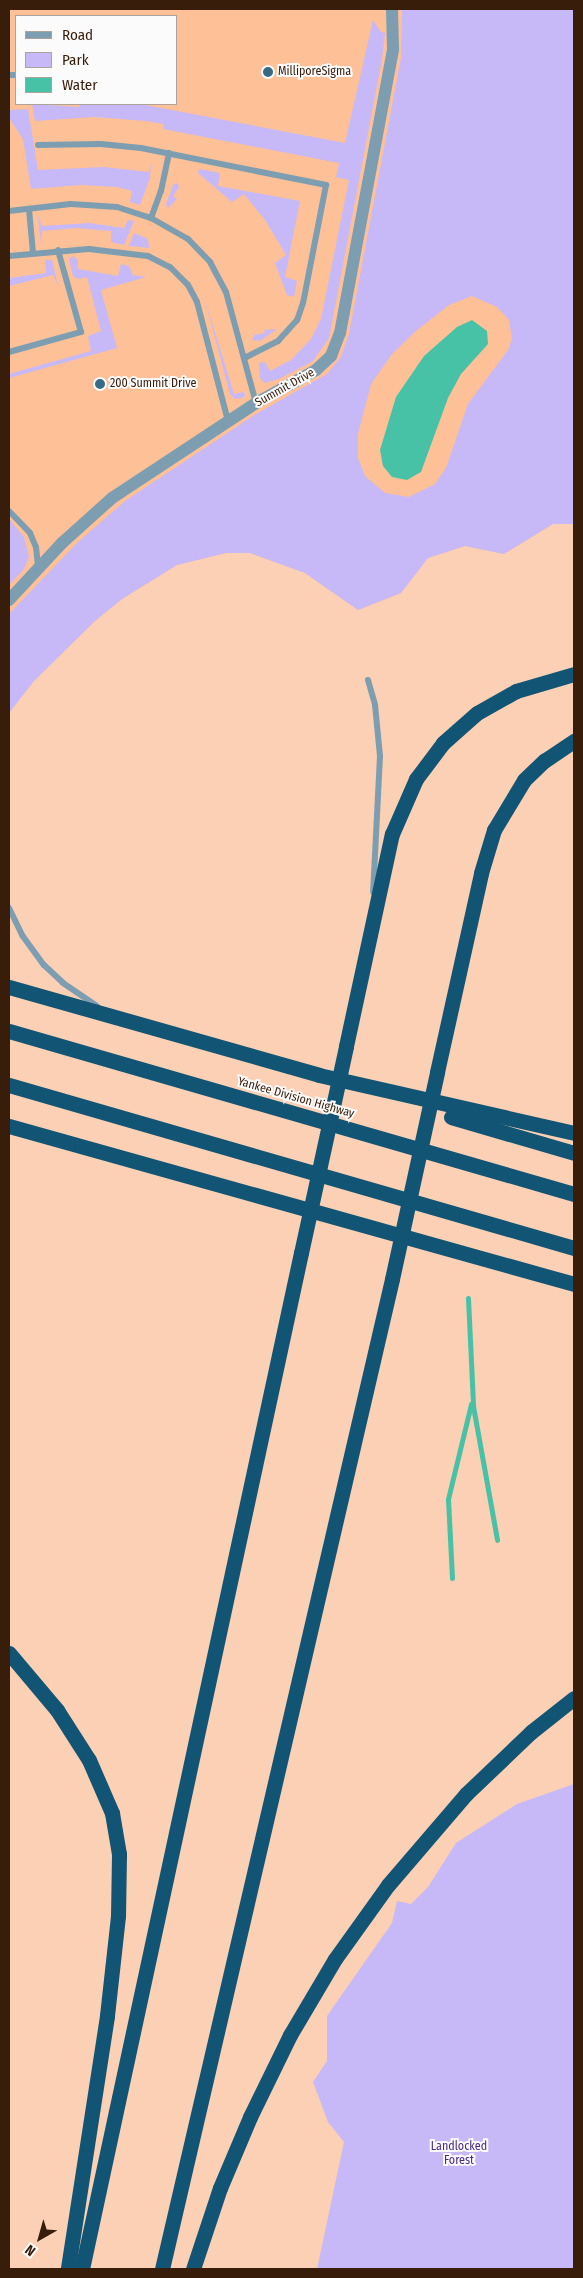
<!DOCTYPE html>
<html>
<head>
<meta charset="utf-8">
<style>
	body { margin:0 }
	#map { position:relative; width:583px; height:2278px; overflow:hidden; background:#fbd0b4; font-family:"Fira Sans Condensed",sans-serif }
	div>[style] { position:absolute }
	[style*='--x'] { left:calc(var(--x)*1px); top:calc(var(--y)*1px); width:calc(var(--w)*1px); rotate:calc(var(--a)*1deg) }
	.built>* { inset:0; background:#fec096 }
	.green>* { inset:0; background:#c7b8f8 }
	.water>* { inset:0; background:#47c2a6 }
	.stream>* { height:5px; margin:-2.5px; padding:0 2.5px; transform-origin:2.5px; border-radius:2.5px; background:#47c2a6 }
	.lane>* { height:6px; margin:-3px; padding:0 3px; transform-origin:3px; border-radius:3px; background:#7d9db1 }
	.street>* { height:12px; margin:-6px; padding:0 6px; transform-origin:6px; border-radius:6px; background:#7d9db1 }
	.highway>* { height:15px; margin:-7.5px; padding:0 7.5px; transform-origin:7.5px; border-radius:7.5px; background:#115474 }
	.highway-bridge>* { height:15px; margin:-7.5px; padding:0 7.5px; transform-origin:7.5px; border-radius:7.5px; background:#115474 }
	.dots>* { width:14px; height:14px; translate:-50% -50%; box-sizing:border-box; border:2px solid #fbfbfb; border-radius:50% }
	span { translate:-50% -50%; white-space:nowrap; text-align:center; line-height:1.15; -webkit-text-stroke:4px #fbfbfb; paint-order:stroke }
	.poi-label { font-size:12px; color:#381e0a }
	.left { translate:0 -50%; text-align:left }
	.street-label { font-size:12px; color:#381e0a }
	.park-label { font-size:12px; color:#4c2b87 }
	.frame { position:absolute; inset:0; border:10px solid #381e0a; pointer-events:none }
	.legend { position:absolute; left:15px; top:15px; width:162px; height:90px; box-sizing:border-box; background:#fbfbfb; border:1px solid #ada39b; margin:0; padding:6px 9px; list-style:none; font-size:15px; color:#381e0a }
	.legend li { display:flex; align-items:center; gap:10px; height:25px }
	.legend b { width:25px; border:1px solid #ada39b }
	.north { position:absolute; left:15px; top:2213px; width:50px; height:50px; -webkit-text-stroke:4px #fbfbfb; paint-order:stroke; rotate:218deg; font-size:14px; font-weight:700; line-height:20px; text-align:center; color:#381e0a }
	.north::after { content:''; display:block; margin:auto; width:18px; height:22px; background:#381e0a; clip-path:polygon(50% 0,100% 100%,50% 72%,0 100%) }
</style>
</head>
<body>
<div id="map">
	<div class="built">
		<i style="clip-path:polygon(evenodd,9px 9px,574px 9px,574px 524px,553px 524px,504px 554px,465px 546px,428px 558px,401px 593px,358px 610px,305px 573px,250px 553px,226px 553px,177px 565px,122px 599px,95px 621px,34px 681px,9px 713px,9px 9px,16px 16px,176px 16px,176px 104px,16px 104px,16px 16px)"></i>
	</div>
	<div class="green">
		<i style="clip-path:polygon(evenodd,402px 9px,574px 9px,574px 524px,553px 524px,504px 554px,465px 546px,428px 558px,401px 593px,358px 610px,305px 573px,250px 553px,226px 553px,177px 565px,122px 599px,95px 621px,34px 681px,9px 713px,9px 614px,78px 542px,125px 501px,256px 414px,327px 374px,341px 357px,349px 334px,401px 58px,402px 9px,472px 296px,497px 307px,509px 320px,512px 339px,508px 350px,468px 404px,446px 468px,435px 484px,409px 497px,385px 493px,365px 476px,358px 458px,358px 434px,371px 384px,392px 354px,417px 330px,449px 305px,472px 296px)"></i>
		<i style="clip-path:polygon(373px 20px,381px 32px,385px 33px,382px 59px,329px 338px,313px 361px,279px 379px,264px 383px,260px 378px,259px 363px,265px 362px,270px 371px,291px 360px,311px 339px,321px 319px,349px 180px,336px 177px,339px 163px,163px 129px,164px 124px,146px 121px,94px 117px,35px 121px,32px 104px,79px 107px,80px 104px,140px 104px,345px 143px)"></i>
		<i style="clip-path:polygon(28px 109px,38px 170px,104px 167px,149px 172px,151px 163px,150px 178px,140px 205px,130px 202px,132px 191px,117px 187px,81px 185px,31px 189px,23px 139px,9px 118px,9px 110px)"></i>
		<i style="clip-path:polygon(199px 169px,220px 173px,218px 186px,300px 201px,285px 277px,297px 281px,294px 297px,287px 295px,275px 263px,286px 255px,265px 220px,244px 194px,232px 202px,198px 173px)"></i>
		<i style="clip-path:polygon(177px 183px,179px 187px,173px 196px,177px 199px,168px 208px,166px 204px,173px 185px)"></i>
		<i style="clip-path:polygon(38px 216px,42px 226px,89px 223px,124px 228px,128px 220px,134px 221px,124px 245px,111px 242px,111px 231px,76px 228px,42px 231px,41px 244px)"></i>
		<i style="clip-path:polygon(134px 233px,148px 239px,149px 248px,129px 246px)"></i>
		<i style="clip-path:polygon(73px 256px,78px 260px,78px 269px,118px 276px,121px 264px,129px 266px,133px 275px,146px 277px,101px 290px,117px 348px,9px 378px,9px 374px,91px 351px,88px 336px,101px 331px,87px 277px,78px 279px,73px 276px,69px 259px)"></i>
		<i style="clip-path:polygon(45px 260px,52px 260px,58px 286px,53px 275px,9px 286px,9px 278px,46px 273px)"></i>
		<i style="clip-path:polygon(205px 300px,234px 394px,244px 392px,245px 396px,242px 398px,235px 399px,230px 394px)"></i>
		<i style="clip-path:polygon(277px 329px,260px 341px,252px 340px,254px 335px,265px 333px,264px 330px)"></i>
		<i style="clip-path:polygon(9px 519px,24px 537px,29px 557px,24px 569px,9px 585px)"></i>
		<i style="clip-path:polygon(574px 1784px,574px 2269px,317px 2269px,344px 2142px,328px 2122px,313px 2082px,327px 2061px,327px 2016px,392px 1923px,397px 1901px,411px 1904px,428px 1887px,456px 1843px,517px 1804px)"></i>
	</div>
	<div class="water">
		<i style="clip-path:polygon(472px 320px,487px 331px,488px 344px,461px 374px,448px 398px,421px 472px,407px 480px,392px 477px,383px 466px,380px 450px,396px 397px,424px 356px,457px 327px)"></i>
	</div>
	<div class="stream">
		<i style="--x:468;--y:1298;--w:108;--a:87.3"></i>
		<i style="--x:473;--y:1406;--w:136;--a:79.8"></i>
		<i style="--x:452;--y:1578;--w:79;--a:-92.9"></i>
		<i style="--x:448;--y:1499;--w:98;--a:-76.4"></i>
	</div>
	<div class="lane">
		<i style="--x:9;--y:75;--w:7;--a:0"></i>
		<i style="--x:38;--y:145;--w:63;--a:-0.9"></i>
		<i style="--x:101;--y:144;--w:40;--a:5.7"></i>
		<i style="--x:141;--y:148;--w:189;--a:11.3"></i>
		<i style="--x:326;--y:185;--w:120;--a:101"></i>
		<i style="--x:303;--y:303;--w:18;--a:109"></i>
		<i style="--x:297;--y:320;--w:28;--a:132"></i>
		<i style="--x:278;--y:341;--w:37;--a:153"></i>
		<i style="--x:29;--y:209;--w:44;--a:84.8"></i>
		<i style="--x:9;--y:211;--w:62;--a:-6.4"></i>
		<i style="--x:71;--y:204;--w:46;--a:3.7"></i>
		<i style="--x:117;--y:207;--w:36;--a:18"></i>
		<i style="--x:151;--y:218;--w:43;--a:29.6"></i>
		<i style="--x:188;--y:239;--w:32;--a:46"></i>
		<i style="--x:210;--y:262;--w:34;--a:62"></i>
		<i style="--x:226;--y:292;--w:115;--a:74.9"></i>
		<i style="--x:151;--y:218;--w:29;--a:-70"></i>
		<i style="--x:161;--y:191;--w:39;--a:-78"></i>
		<i style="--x:9;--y:256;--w:80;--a:-5"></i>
		<i style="--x:89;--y:249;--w:59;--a:6.8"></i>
		<i style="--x:148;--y:256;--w:25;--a:27"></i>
		<i style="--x:170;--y:267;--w:25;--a:45"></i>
		<i style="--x:188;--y:285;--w:19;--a:62"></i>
		<i style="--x:197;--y:302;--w:123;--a:75.4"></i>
		<i style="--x:9;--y:352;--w:75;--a:-15.5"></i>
		<i style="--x:81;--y:332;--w:85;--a:-105.7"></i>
		<i style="--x:9;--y:511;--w:30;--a:46"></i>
		<i style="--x:30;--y:533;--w:15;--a:67"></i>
		<i style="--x:36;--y:547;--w:20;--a:84"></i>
		<i style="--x:368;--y:680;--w:26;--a:74"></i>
		<i style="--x:375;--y:705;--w:51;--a:84.4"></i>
		<i style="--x:380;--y:756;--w:136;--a:92.9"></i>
		<i style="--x:9;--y:908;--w:30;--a:64"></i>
		<i style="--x:22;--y:935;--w:37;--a:54"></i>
		<i style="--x:44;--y:965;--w:26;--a:43"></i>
		<i style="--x:63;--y:983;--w:41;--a:34.1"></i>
	</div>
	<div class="street">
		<i style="--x:9;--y:600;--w:78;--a:-47.1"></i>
		<i style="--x:62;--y:543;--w:67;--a:-42"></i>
		<i style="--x:112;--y:498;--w:173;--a:-33.4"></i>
		<i style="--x:256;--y:403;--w:68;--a:-28.8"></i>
		<i style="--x:316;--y:370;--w:21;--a:-43"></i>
		<i style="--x:331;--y:356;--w:25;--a:-69"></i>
		<i style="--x:340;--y:333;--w:289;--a:-79.4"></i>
		<i style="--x:393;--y:49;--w:40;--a:-91.4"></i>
	</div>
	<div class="highway">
		<i style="--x:9;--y:987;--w:322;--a:15.8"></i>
		<i style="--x:319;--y:1075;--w:262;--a:12.8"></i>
		<i style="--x:9;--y:1031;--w:588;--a:16.09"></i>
		<i style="--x:346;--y:1046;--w:217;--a:-77.8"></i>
		<i style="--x:392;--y:834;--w:60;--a:-66.4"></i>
		<i style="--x:416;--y:779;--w:45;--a:-53.1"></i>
		<i style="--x:443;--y:743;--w:45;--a:-41.4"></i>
		<i style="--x:477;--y:713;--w:45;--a:-29.4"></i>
		<i style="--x:516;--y:691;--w:60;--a:-16.3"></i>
		<i style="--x:437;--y:1072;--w:204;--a:-77.5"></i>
		<i style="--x:481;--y:873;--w:45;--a:-73.2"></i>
		<i style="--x:494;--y:830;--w:58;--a:-59"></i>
		<i style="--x:524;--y:780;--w:28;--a:-44"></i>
		<i style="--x:544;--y:761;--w:36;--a:-34"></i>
		<i style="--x:9;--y:1085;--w:588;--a:16.09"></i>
		<i style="--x:451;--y:1117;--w:128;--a:16.3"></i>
		<i style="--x:9;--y:1126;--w:587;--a:15.62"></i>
		<i style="--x:9;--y:1653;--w:75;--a:49.9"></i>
		<i style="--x:57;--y:1710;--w:59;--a:57.4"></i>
		<i style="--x:89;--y:1760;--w:58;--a:66.5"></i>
		<i style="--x:112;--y:1813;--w:42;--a:80.3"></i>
		<i style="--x:119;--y:1854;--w:62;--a:90.9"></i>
		<i style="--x:118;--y:1916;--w:101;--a:96.3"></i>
		<i style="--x:107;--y:2016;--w:256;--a:98.8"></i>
		<i style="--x:82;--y:2269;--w:1039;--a:-77.84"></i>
		<i style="--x:162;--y:2269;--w:1016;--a:-76.92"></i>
		<i style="--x:193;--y:2269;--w:85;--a:-71.6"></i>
		<i style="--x:220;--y:2188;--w:77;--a:-67.1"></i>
		<i style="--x:250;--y:2117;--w:91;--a:-64"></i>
		<i style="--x:290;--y:2035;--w:88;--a:-59.4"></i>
		<i style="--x:335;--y:1959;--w:91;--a:-54.4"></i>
		<i style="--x:388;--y:1885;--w:120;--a:-49.4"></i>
		<i style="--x:466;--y:1794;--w:90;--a:-43.6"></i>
		<i style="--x:531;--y:1732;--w:55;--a:-38.3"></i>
	</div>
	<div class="highway-bridge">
		<i style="--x:301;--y:1253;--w:212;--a:-77.7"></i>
		<i style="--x:392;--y:1279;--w:212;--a:-77.7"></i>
	</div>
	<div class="dots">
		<i style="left:268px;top:72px;background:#376a87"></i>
		<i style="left:100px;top:384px;background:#376a87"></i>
	</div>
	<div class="poi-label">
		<span class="left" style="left:278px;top:72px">MilliporeSigma</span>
		<span class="left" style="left:110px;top:384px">200 Summit Drive</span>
	</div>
	<div class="street-label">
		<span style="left:285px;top:388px;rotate:-29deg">Summit Drive</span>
		<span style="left:296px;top:1098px;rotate:16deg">Yankee Division Highway</span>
	</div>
	<div class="park-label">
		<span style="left:459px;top:2154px">Landlocked<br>Forest</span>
	</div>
	<div class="frame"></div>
	<ul class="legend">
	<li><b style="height:6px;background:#7d9db1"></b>Road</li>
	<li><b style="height:14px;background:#c7b8f8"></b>Park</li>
	<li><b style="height:14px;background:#47c2a6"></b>Water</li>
	</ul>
	<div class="north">N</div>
</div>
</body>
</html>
